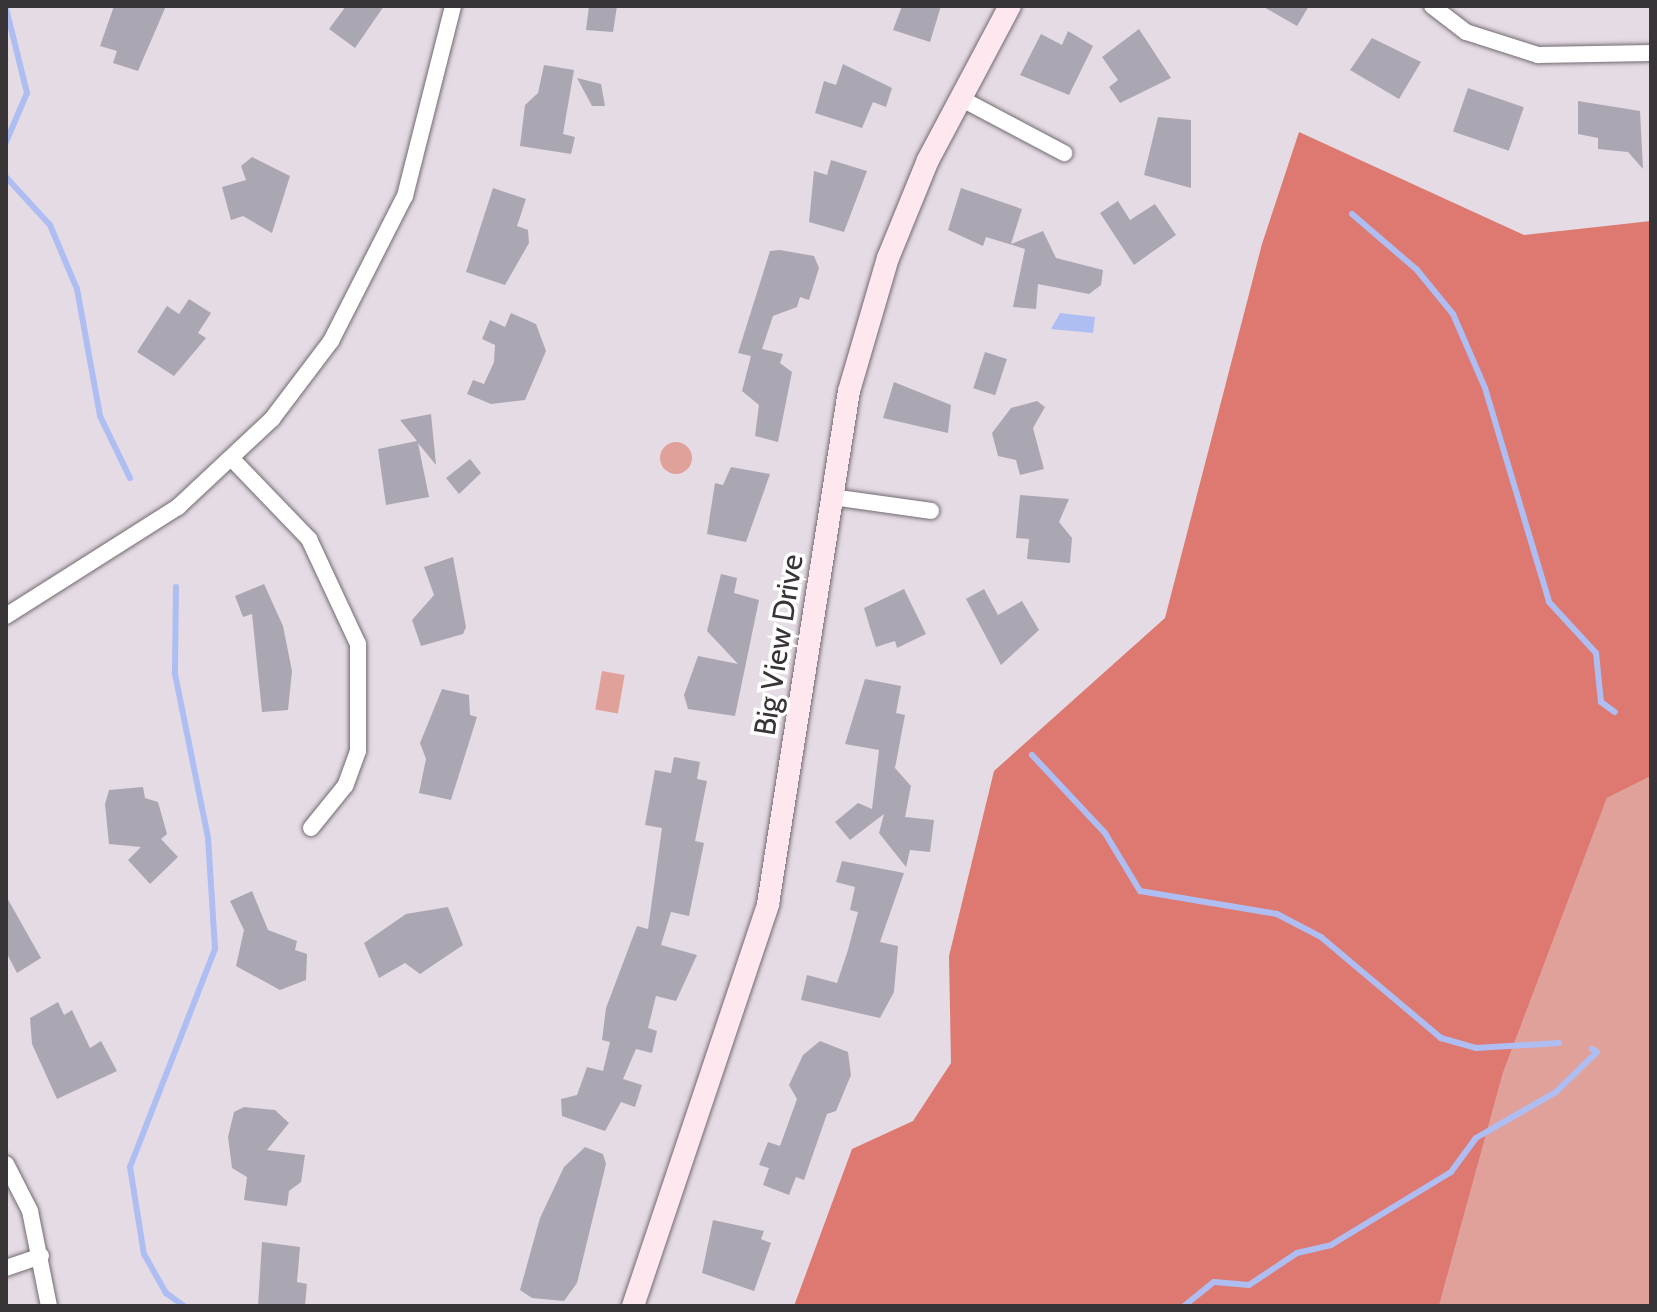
<!DOCTYPE html>
<html>
<head>
<meta charset="utf-8">
<style>
	body { margin:0 }
	#map { position:relative; width:1657px; height:1312px; overflow:hidden; background:#e5dbe4; font-family:Cabin,sans-serif }
	div>[style] { position:absolute }
	[style*='--x'] { left:calc(var(--x)*1px); top:calc(var(--y)*1px); width:calc(var(--w)*1px); rotate:calc(var(--a)*1deg) }
	.green>* { inset:0; background:#e1a19b; transform-origin:0 0 }
	.round { border-radius:50% }
	.forest>* { inset:0; background:#dd7971 }
	.water>* { inset:0; background:#afbef2 }
	.stream>* { height:6px; margin:-3px; padding:0 3px; transform-origin:3px; border-radius:3px; background:#afbef2 }
	.building>* { inset:0; background:#aba7b2; transform-origin:0 0 }
	.roads { filter:drop-shadow(0 0 2px #736a72) drop-shadow(0 0 2px #736a72) }
	.street>* { height:16px; margin:-8px; padding:0 8px; transform-origin:8px; border-radius:8px; background:#fff }
	.secondary>* { height:22px; margin:-11px; padding:0 11px; transform-origin:11px; border-radius:11px; background:#ffe7ef }
	span { translate:-50% -50%; white-space:nowrap; text-align:center; line-height:1.15; -webkit-text-stroke:7px #fff; paint-order:stroke }
	.street-label { font-size:30px; color:#383438 }
	.frame { position:absolute; inset:0; border:8px solid #383438; pointer-events:none }
</style>
</head>
<body>
<div id="map">
	<div class="green">
		<i class="round" style="left:660px;top:442px;width:32px;height:32px"></i>
		<i style="left:602px;top:671px;width:23px;height:39px;rotate:10deg"></i>
		<i style="clip-path:polygon(1651px 776px,1651px 1306px,1439px 1306px,1503px 1073px,1607px 798px)"></i>
	</div>
	<div class="forest">
		<i style="clip-path:polygon(1299px 132px,1524px 235px,1651px 221px,1651px 776px,1607px 798px,1503px 1073px,1439px 1306px,794px 1306px,852px 1149px,913px 1121px,951px 1063px,949px 956px,994px 771px,1165px 618px,1262px 244px)"></i>
	</div>
	<div class="water">
		<i style="clip-path:polygon(1060px 313px,1095px 317px,1093px 333px,1051px 329px)"></i>
	</div>
	<div class="stream">
		<i style="--x:6;--y:8;--w:88;--a:76.1"></i>
		<i style="--x:27;--y:93;--w:53;--a:113.2"></i>
		<i style="--x:6;--y:177;--w:65;--a:47.5"></i>
		<i style="--x:50;--y:225;--w:69;--a:67.1"></i>
		<i style="--x:77;--y:289;--w:129;--a:79.7"></i>
		<i style="--x:100;--y:416;--w:69;--a:64.2"></i>
		<i style="--x:1352;--y:214;--w:86;--a:40.7"></i>
		<i style="--x:1417;--y:270;--w:57;--a:50.7"></i>
		<i style="--x:1453;--y:314;--w:81;--a:66.6"></i>
		<i style="--x:1485;--y:388;--w:223;--a:73.3"></i>
		<i style="--x:1549;--y:602;--w:69;--a:47.3"></i>
		<i style="--x:1596;--y:653;--w:49;--a:84.2"></i>
		<i style="--x:1601;--y:702;--w:17;--a:36"></i>
		<i style="--x:176;--y:587;--w:87;--a:90.7"></i>
		<i style="--x:175;--y:674;--w:166;--a:78.6"></i>
		<i style="--x:208;--y:837;--w:112;--a:86.4"></i>
		<i style="--x:215;--y:949;--w:234;--a:111.3"></i>
		<i style="--x:130;--y:1167;--w:88;--a:80.9"></i>
		<i style="--x:144;--y:1254;--w:45;--a:60.6"></i>
		<i style="--x:166;--y:1293;--w:22;--a:36"></i>
		<i style="--x:1032;--y:755;--w:107;--a:46.9"></i>
		<i style="--x:1105;--y:833;--w:68;--a:58.9"></i>
		<i style="--x:1140;--y:891;--w:139;--a:9.5"></i>
		<i style="--x:1277;--y:914;--w:50;--a:27.6"></i>
		<i style="--x:1321;--y:937;--w:157;--a:40.1"></i>
		<i style="--x:1441;--y:1038;--w:36;--a:16"></i>
		<i style="--x:1476;--y:1048;--w:83;--a:-3.4"></i>
		<i style="--x:1184;--y:1306;--w:38;--a:-39"></i>
		<i style="--x:1214;--y:1282;--w:35;--a:5"></i>
		<i style="--x:1249;--y:1285;--w:58;--a:-33.7"></i>
		<i style="--x:1297;--y:1253;--w:35;--a:-13"></i>
		<i style="--x:1331;--y:1245;--w:140;--a:-31.3"></i>
		<i style="--x:1451;--y:1172;--w:42;--a:-53.7"></i>
		<i style="--x:1476;--y:1138;--w:92;--a:-29.9"></i>
		<i style="--x:1556;--y:1092;--w:57;--a:-44.3"></i>
		<i style="--x:1597;--y:1052;--w:6;--a:-149"></i>
	</div>
	<div class="building">
		<i style="clip-path:polygon(114px 6px,166px 6px,138px 71px,113px 63px,117px 51px,100px 46px)"></i>
		<i style="clip-path:polygon(346px 6px,384px 6px,355px 48px,329px 29px)"></i>
		<i style="clip-path:polygon(589px 6px,617px 6px,613px 32px,586px 30px)"></i>
		<i style="clip-path:polygon(902px 6px,941px 6px,930px 42px,893px 30px)"></i>
		<i style="clip-path:polygon(1262px 6px,1309px 6px,1297px 26px)"></i>
		<i style="clip-path:polygon(1139px 29px,1171px 78px,1120px 103px,1109px 87px,1118px 80px,1102px 57px)"></i>
		<i style="clip-path:polygon(1068px 31px,1093px 46px,1069px 95px,1020px 75px,1041px 34px,1062px 45px)"></i>
		<i style="clip-path:polygon(1372px 38px,1421px 62px,1399px 99px,1350px 70px)"></i>
		<i style="clip-path:polygon(843px 64px,892px 88px,886px 107px,873px 102px,862px 128px,815px 113px,824px 81px,836px 85px)"></i>
		<i style="clip-path:polygon(544px 65px,574px 70px,563px 134px,575px 137px,571px 154px,520px 146px,525px 105px,538px 93px)"></i>
		<i style="clip-path:polygon(577px 78px,601px 84px,605px 106px,592px 106px)"></i>
		<i style="left:1468px;top:88px;width:59px;height:46px;rotate:19deg"></i>
		<i style="clip-path:polygon(1578px 101px,1640px 111px,1643px 169px,1628px 152px,1598px 149px,1598px 138px,1578px 134px)"></i>
		<i style="clip-path:polygon(1158px 117px,1191px 120px,1191px 188px,1144px 175px)"></i>
		<i style="clip-path:polygon(252px 157px,290px 176px,272px 233px,243px 216px,231px 220px,222px 187px,246px 180px,241px 166px)"></i>
		<i style="clip-path:polygon(831px 160px,867px 171px,844px 232px,809px 222px,814px 171px,827px 175px)"></i>
		<i style="clip-path:polygon(493px 188px,526px 199px,517px 226px,528px 230px,529px 243px,505px 285px,466px 272px)"></i>
		<i style="clip-path:polygon(961px 188px,1022px 209px,1011px 244px,1043px 231px,1056px 258px,1103px 270px,1101px 285px,1089px 294px,1038px 284px,1036px 309px,1013px 307px,1025px 249px,986px 237px,983px 246px,948px 230px)"></i>
		<i style="clip-path:polygon(1118px 201px,1130px 220px,1155px 204px,1176px 235px,1134px 265px,1100px 213px)"></i>
		<i style="clip-path:polygon(780px 250px,814px 256px,819px 268px,809px 300px,800px 297px,797px 307px,773px 316px,762px 349px,783px 354px,780px 363px,792px 372px,778px 442px,755px 436px,759px 405px,742px 391px,751px 356px,738px 353px,770px 251px)"></i>
		<i style="clip-path:polygon(189px 299px,211px 313px,198px 333px,206px 338px,174px 376px,137px 352px,167px 306px,179px 314px)"></i>
		<i style="clip-path:polygon(511px 313px,536px 324px,546px 351px,525px 400px,491px 404px,467px 394px,473px 380px,484px 384px,494px 362px,495px 345px,482px 339px,490px 320px,505px 327px)"></i>
		<i style="left:985px;top:352px;width:23px;height:38px;rotate:18deg"></i>
		<i style="clip-path:polygon(894px 382px,951px 405px,948px 433px,883px 418px)"></i>
		<i style="clip-path:polygon(1037px 401px,1045px 407px,1033px 428px,1044px 469px,1020px 475px,1016px 460px,998px 456px,992px 433px,1011px 408px)"></i>
		<i style="clip-path:polygon(431px 414px,436px 465px,418px 443px,429px 497px,386px 505px,378px 449px,417px 441px,400px 420px)"></i>
		<i style="clip-path:polygon(470px 459px,481px 473px,459px 494px,446px 478px)"></i>
		<i style="clip-path:polygon(731px 467px,770px 474px,746px 542px,707px 534px,715px 483px,723px 485px)"></i>
		<i style="clip-path:polygon(1020px 495px,1069px 499px,1059px 522px,1072px 538px,1070px 563px,1027px 559px,1029px 539px,1016px 538px)"></i>
		<i style="clip-path:polygon(453px 557px,466px 627px,463px 634px,421px 646px,412px 620px,434px 595px,424px 567px)"></i>
		<i style="clip-path:polygon(721px 574px,737px 578px,734px 593px,759px 600px,735px 716px,688px 709px,684px 695px,698px 656px,738px 664px,707px 631px)"></i>
		<i style="clip-path:polygon(264px 584px,283px 626px,292px 671px,288px 710px,262px 712px,252px 614px,243px 617px,235px 596px)"></i>
		<i style="clip-path:polygon(904px 589px,926px 634px,897px 648px,895px 641px,876px 647px,864px 608px)"></i>
		<i style="clip-path:polygon(984px 589px,998px 615px,1022px 601px,1039px 630px,1001px 665px,966px 599px)"></i>
		<i style="clip-path:polygon(865px 679px,901px 686px,896px 713px,905px 715px,895px 768px,911px 786px,905px 817px,934px 820px,930px 852px,910px 850px,906px 867px,879px 833px,884px 814px,850px 840px,835px 822px,858px 803px,872px 809px,879px 750px,845px 744px)"></i>
		<i style="clip-path:polygon(442px 689px,469px 695px,470px 715px,477px 717px,451px 800px,419px 793px,426px 759px,420px 743px)"></i>
		<i style="clip-path:polygon(674px 757px,700px 762px,697px 779px,707px 781px,695px 841px,704px 843px,689px 916px,671px 912px,661px 945px,697px 955px,676px 1001px,656px 996px,648px 1028px,657px 1031px,652px 1053px,636px 1049px,623px 1079px,642px 1085px,635px 1107px,621px 1102px,605px 1131px,562px 1116px,561px 1099px,577px 1095px,587px 1067px,603px 1071px,610px 1042px,602px 1040px,606px 1008px,637px 926px,648px 929px,662px 828px,645px 825px,655px 770px,671px 773px)"></i>
		<i style="clip-path:polygon(143px 787px,145px 798px,158px 802px,167px 834px,161px 839px,178px 857px,150px 884px,128px 860px,141px 847px,109px 844px,105px 804px,109px 790px)"></i>
		<i style="clip-path:polygon(842px 861px,904px 873px,880px 942px,898px 946px,894px 992px,880px 1018px,801px 1000px,807px 975px,837px 983px,848px 950px,858px 912px,850px 910px,855px 887px,836px 882px)"></i>
		<i style="clip-path:polygon(252px 891px,268px 930px,297px 941px,295px 950px,307px 954px,306px 980px,280px 990px,236px 966px,244px 930px,230px 901px)"></i>
		<i style="clip-path:polygon(6px 896px,41px 958px,17px 973px,6px 952px)"></i>
		<i style="clip-path:polygon(448px 907px,463px 945px,420px 974px,405px 963px,379px 978px,364px 943px,406px 914px)"></i>
		<i style="clip-path:polygon(58px 1002px,64px 1015px,72px 1010px,90px 1048px,101px 1041px,117px 1071px,57px 1099px,32px 1044px,30px 1018px)"></i>
		<i style="clip-path:polygon(820px 1041px,848px 1052px,851px 1075px,836px 1111px,827px 1114px,804px 1180px,796px 1177px,789px 1195px,763px 1185px,769px 1168px,759px 1165px,768px 1142px,780px 1146px,797px 1099px,789px 1085px,803px 1055px)"></i>
		<i style="clip-path:polygon(244px 1107px,275px 1110px,289px 1123px,267px 1150px,305px 1155px,301px 1182px,289px 1191px,287px 1206px,244px 1200px,247px 1177px,232px 1168px,228px 1137px,234px 1112px)"></i>
		<i style="clip-path:polygon(585px 1147px,603px 1154px,606px 1164px,577px 1283px,564px 1301px,532px 1298px,520px 1290px,540px 1218px,564px 1167px)"></i>
		<i style="clip-path:polygon(713px 1220px,764px 1231px,761px 1239px,771px 1243px,754px 1291px,702px 1273px)"></i>
		<i style="clip-path:polygon(262px 1242px,300px 1247px,297px 1282px,307px 1284px,305px 1306px,258px 1306px)"></i>
	</div>
	<div class="roads">
		<div class="street">
			<i style="--x:1432;--y:6;--w:43;--a:37.4"></i>
			<i style="--x:1466;--y:32;--w:76;--a:17.7"></i>
			<i style="--x:1538;--y:55;--w:113;--a:-1"></i>
			<i style="--x:960;--y:98;--w:118;--a:27.9"></i>
			<i style="--x:233;--y:460;--w:110;--a:46.1"></i>
			<i style="--x:309;--y:539;--w:116;--a:65"></i>
			<i style="--x:358;--y:644;--w:107;--a:90"></i>
			<i style="--x:358;--y:751;--w:37;--a:110"></i>
			<i style="--x:345;--y:786;--w:54;--a:129"></i>
			<i style="--x:832;--y:497;--w:100;--a:8"></i>
			<i style="--x:6;--y:616;--w:204;--a:-32.4"></i>
			<i style="--x:178;--y:507;--w:129;--a:-43.1"></i>
			<i style="--x:272;--y:419;--w:98;--a:-52.9"></i>
			<i style="--x:331;--y:341;--w:163;--a:-63"></i>
			<i style="--x:405;--y:196;--w:196;--a:-75.8"></i>
			<i style="--x:6;--y:1164;--w:53;--a:62.9"></i>
			<i style="--x:30;--y:1211;--w:97;--a:78.7"></i>
			<i style="--x:6;--y:1268;--w:37;--a:-19"></i>
		</div>
		<div class="secondary">
			<i style="--x:633;--y:1306;--w:424;--a:-71.4"></i>
			<i style="--x:768;--y:904;--w:519;--a:-81.03"></i>
			<i style="--x:849;--y:391;--w:139;--a:-73.7"></i>
			<i style="--x:888;--y:258;--w:106;--a:-67.8"></i>
			<i style="--x:928;--y:160;--w:174;--a:-62"></i>
		</div>
	</div>
	<div class="street-label">
		<span style="left:779px;top:645px;rotate:-81deg">Big View Drive</span>
	</div>
	<div class="frame"></div>
</div>
</body>
</html>
